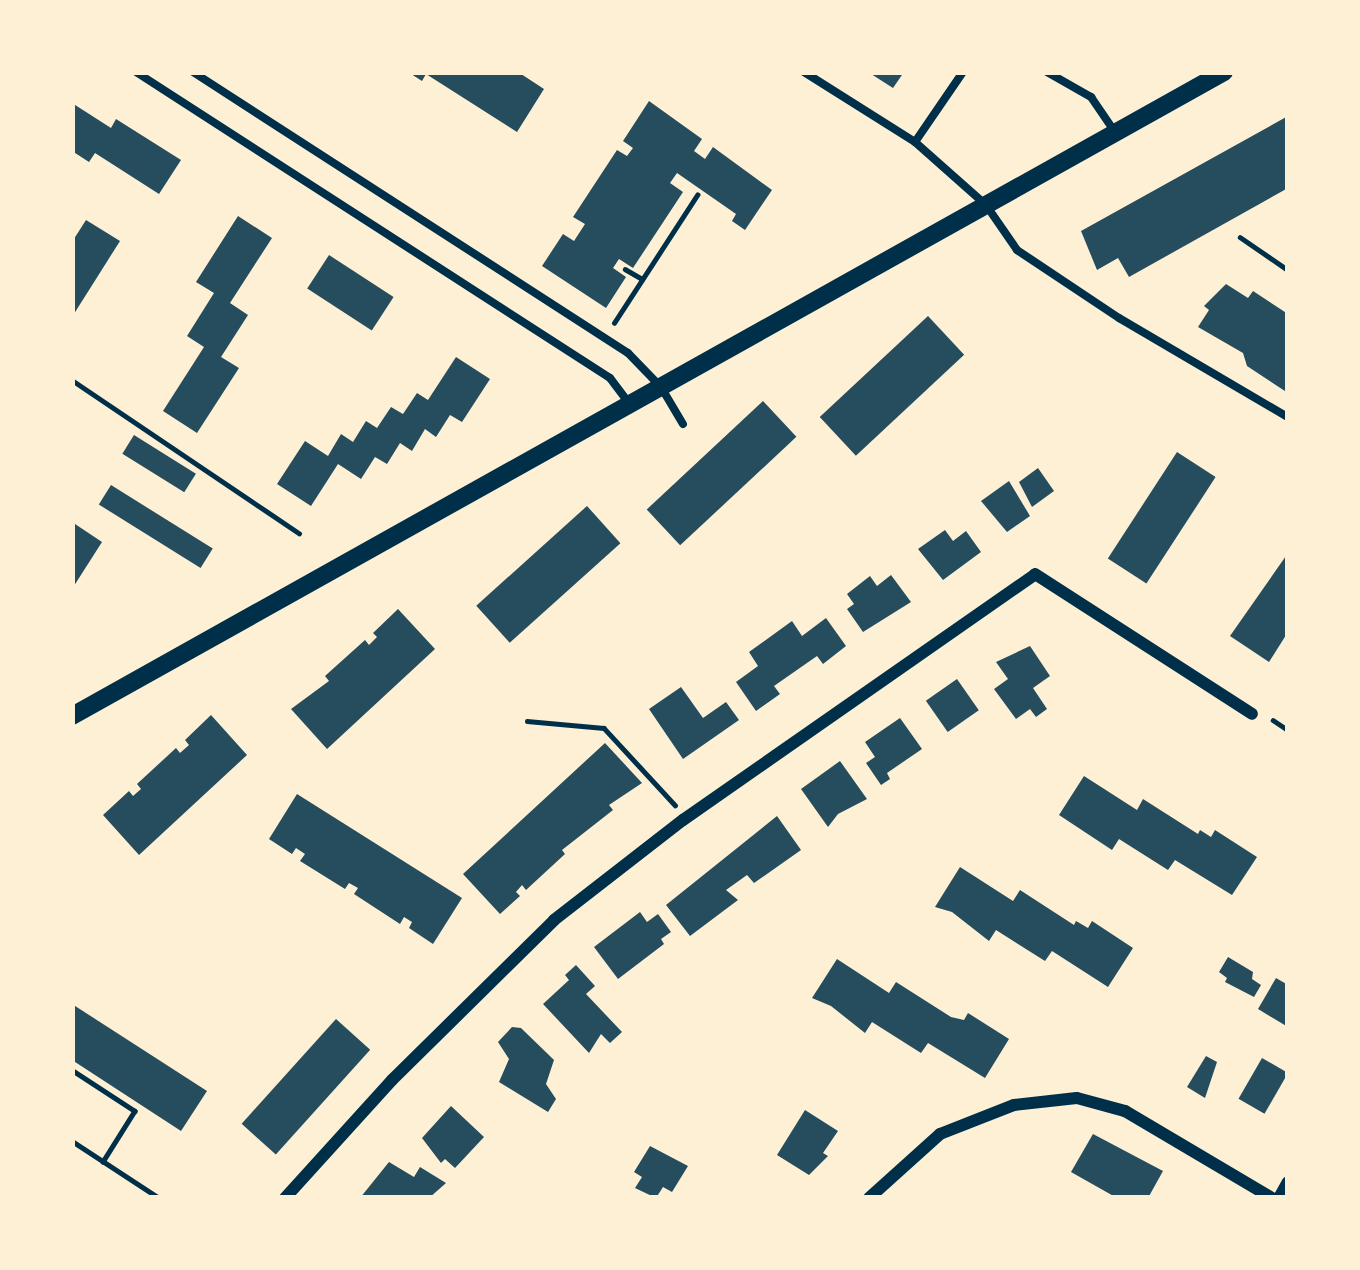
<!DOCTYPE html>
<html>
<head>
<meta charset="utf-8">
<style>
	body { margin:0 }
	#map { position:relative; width:1360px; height:1270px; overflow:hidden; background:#fdf0d5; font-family:Signika,sans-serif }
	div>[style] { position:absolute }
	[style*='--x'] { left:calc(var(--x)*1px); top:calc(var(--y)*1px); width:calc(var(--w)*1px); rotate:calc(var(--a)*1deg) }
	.building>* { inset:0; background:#264d5e; transform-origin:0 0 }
	.path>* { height:4.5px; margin:-2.25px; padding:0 2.25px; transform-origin:2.25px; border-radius:2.25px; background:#003049 }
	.service>* { height:8px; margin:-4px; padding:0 4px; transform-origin:4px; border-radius:4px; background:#003049 }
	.minor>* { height:12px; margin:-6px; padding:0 6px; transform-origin:6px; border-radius:6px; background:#003049 }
	.tertiary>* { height:18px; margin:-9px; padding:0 9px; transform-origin:9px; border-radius:9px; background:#003049 }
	span { translate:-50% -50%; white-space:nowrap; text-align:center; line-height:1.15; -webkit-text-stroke:10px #fdf0d5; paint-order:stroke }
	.frame { position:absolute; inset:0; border:75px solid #fdf0d5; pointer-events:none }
</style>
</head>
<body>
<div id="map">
	<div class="building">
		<i style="clip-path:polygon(408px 72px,518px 72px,544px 89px,517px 132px,426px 74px,422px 81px)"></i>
		<i style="clip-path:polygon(868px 72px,904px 72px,893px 88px)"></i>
		<i style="clip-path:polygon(649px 101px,702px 139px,694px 151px,705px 159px,713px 147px,772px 190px,745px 230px,732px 221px,736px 214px,677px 173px,670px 183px,683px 192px,633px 268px,619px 259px,613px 268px,626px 277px,606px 308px,542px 266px,563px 234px,574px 241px,585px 224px,573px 217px,617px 150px,627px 156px,633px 148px,623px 141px)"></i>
		<i style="clip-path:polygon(72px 103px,111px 128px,116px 119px,181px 160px,159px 194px,95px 153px,89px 162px,72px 151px)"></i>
		<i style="clip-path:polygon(1288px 116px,1288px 188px,1129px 277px,1118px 258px,1097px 270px,1081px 231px)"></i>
		<i style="clip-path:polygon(238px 216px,272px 238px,230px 303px,248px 315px,221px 357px,239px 368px,197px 433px,163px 411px,204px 347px,187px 336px,214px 293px,196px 282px)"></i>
		<i style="clip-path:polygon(86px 220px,120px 241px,72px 317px,72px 242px)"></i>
		<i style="left:329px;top:255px;width:77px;height:40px;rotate:33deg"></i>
		<i style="clip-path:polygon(1226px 284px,1248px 298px,1253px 291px,1288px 314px,1288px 393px,1247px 366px,1243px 353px,1198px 327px,1209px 310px,1204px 306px)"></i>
		<i style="left:928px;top:316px;width:53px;height:148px;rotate:47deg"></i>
		<i style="clip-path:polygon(456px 357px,490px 379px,462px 422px,450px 415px,436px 437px,425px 429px,412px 451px,400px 443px,387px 464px,375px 457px,361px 479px,338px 464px,311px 506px,277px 484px,305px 441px,328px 456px,341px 434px,353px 442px,366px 421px,377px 428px,391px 407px,403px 414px,417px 393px,428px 400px)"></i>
		<i style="left:763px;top:401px;width:49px;height:159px;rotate:47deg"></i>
		<i style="left:134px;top:435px;width:73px;height:22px;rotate:32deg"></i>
		<i style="left:1177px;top:452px;width:46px;height:127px;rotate:33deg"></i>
		<i style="clip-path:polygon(1038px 468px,1054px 491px,1032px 507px,1019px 482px)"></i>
		<i style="clip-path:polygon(1009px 481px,1030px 516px,1007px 532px,981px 501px)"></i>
		<i style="left:111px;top:485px;width:120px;height:23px;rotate:32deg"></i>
		<i style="left:587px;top:506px;width:50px;height:149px;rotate:48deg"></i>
		<i style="clip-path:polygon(72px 522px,102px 542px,72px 589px)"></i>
		<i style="clip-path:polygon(945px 530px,953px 541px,966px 531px,981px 552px,943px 580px,918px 549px)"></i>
		<i style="clip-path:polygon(1288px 553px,1288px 632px,1269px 662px,1230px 636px)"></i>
		<i style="clip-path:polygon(891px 575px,911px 602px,863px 632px,847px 609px,854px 604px,847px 594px,870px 576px,877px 586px)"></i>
		<i style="clip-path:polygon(398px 609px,435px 649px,327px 749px,291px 709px,329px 681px,325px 676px,365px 640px,369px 645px,377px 637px,373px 633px)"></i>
		<i style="clip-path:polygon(826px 618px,846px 646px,823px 664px,817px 656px,774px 686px,780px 694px,756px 711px,736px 682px,758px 666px,749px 652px,792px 621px,802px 636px)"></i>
		<i style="clip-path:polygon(1030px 646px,1050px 676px,1033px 688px,1047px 709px,1036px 717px,1030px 709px,1016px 719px,994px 689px,1008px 679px,996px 662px)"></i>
		<i style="left:957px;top:679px;width:38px;height:38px;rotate:55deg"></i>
		<i style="clip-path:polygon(681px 687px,703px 718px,726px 702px,739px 720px,683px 759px,649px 709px)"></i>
		<i style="clip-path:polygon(211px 715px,247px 755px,139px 855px,103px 815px,129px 791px,133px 796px,141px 789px,137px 784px,176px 748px,180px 753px,189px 745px,185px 740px)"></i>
		<i style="clip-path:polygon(900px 718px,922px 749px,887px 773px,890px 779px,881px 785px,866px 763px,875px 757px,865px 742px)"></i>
		<i style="clip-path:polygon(605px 743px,642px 783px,609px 805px,613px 810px,562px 850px,565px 854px,526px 890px,522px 885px,516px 892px,520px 896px,500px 914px,463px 874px)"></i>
		<i style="clip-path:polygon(840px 761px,867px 799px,838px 814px,828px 827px,801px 789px)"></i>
		<i style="clip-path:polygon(1084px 776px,1137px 810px,1143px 799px,1198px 834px,1200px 830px,1211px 837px,1215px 830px,1257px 857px,1232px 895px,1175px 860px,1168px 870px,1119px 839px,1112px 850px,1059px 815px)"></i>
		<i style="clip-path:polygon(297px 794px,462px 898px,433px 944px,409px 928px,412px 922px,404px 917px,400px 924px,354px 894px,358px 888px,349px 883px,345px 889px,300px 861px,305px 854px,296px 848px,292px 854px,269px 839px)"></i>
		<i style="clip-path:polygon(777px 816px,801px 850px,754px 883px,747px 875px,726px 890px,738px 900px,690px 936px,666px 905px)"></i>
		<i style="clip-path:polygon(960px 867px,1013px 901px,1020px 890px,1074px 925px,1076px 921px,1088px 928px,1092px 921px,1133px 948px,1108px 987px,1052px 951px,1045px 961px,996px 930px,989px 941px,952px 912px,935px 907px)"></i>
		<i style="clip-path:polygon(640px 912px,647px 922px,658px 914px,671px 932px,661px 939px,664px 944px,618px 979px,594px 947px)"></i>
		<i style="clip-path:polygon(1228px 957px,1253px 972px,1252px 979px,1261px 985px,1254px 997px,1225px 982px,1227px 978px,1219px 972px)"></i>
		<i style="clip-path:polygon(837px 959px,889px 993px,896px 982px,951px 1017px,964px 1020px,968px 1013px,1009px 1039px,985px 1078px,928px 1043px,921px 1053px,872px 1022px,865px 1033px,831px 1006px,812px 998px)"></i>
		<i style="clip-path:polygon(576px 965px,595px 986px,586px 994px,622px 1032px,610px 1043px,601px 1034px,589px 1053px,543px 1004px,569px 980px,565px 975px)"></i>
		<i style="clip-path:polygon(1276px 978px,1288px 985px,1288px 1027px,1258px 1009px)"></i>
		<i style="clip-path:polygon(72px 1004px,207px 1091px,181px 1131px,72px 1060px)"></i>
		<i style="left:336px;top:1019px;width:46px;height:141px;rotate:42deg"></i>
		<i style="clip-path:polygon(512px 1027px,521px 1028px,554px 1060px,546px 1084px,556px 1099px,548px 1112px,499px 1082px,509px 1059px,498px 1042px)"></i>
		<i style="clip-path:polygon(1206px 1056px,1217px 1062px,1205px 1098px,1187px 1087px)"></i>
		<i style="left:1262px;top:1058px;width:30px;height:47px;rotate:30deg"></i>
		<i style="clip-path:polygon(451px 1106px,484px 1137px,455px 1168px,445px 1159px,441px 1163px,422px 1138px)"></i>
		<i style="clip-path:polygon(805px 1110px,838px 1131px,823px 1153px,828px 1156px,809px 1175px,777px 1155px)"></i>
		<i style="clip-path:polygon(1093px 1134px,1163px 1171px,1148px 1198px,1117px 1198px,1071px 1172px)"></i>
		<i style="clip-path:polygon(650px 1146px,688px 1166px,672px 1192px,663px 1187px,656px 1198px,635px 1188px,642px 1177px,634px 1172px)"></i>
		<i style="clip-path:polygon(389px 1162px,414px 1177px,420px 1167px,446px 1183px,429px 1198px,360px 1198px)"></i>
	</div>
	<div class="path">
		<i style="--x:1240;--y:237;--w:58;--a:34.5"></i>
		<i style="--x:625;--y:269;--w:20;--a:30"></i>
		<i style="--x:614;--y:323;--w:153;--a:-57"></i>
		<i style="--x:72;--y:380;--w:274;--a:34"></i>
		<i style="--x:1273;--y:720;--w:18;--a:34"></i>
		<i style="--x:527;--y:721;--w:77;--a:5.2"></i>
		<i style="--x:604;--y:728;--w:105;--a:47.3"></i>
		<i style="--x:72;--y:1070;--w:75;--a:33.1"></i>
		<i style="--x:135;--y:1111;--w:60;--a:122.1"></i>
		<i style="--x:72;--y:1141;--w:104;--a:33.2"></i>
	</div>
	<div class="service">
		<i style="--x:136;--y:72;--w:564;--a:32.85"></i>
		<i style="--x:610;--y:378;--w:31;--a:53"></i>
		<i style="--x:193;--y:72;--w:518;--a:32.86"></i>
		<i style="--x:628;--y:353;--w:47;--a:45.9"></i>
		<i style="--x:661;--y:387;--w:43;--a:59.3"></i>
		<i style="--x:804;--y:72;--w:131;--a:32.2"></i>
		<i style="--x:915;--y:142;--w:95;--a:41.6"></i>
		<i style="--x:986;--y:205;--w:55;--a:55.4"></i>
		<i style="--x:1017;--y:250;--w:123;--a:33.7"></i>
		<i style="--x:1119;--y:318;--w:196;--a:30.4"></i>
		<i style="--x:1047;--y:72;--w:51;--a:29.6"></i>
		<i style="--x:1091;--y:97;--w:42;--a:55.6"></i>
		<i style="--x:915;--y:142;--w:85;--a:-55.6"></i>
	</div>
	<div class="minor">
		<i style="--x:285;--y:1198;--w:159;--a:-47.8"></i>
		<i style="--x:392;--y:1080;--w:228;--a:-44.6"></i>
		<i style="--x:554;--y:920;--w:163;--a:-37.8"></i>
		<i style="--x:683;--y:820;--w:429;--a:-34.9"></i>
		<i style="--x:1035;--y:574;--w:258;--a:32.8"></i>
		<i style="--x:869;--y:1198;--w:96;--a:-42"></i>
		<i style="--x:940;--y:1134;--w:79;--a:-21.4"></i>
		<i style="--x:1014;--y:1105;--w:63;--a:-6.3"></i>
		<i style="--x:1077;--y:1098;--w:50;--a:15.2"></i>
		<i style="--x:1125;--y:1111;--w:171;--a:30.6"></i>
		<i style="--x:1279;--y:1198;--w:18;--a:-61"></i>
	</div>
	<div class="tertiary">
		<i style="--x:72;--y:716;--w:1320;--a:-29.21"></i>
	</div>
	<div class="frame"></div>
</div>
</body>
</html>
